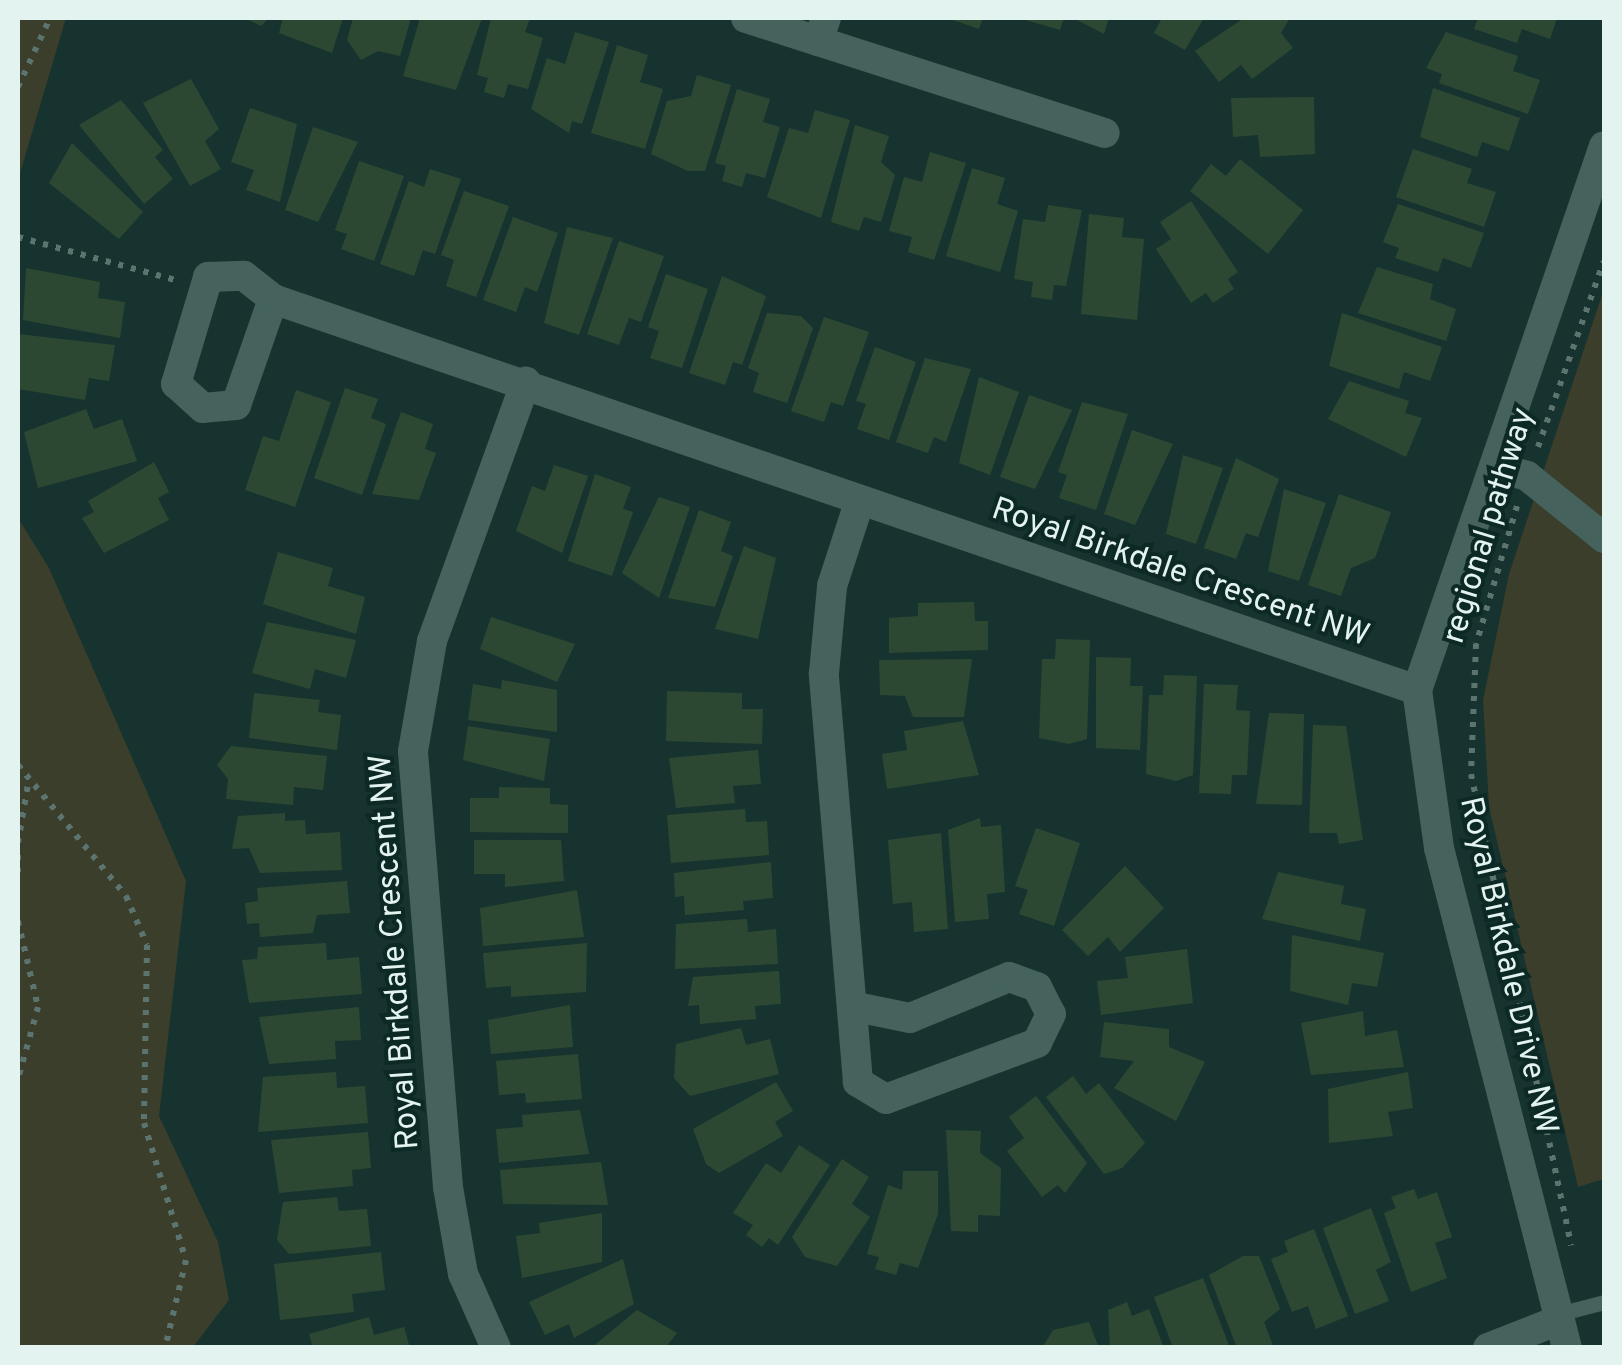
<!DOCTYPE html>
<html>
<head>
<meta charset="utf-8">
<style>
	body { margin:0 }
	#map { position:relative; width:1622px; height:1365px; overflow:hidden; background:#17332f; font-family:Overpass,sans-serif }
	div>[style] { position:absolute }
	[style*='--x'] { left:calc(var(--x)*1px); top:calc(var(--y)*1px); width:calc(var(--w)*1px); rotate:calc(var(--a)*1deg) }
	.green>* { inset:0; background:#3b3e2b }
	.building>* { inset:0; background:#2d4832 }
	.path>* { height:6px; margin-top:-3px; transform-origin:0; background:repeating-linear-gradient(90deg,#5c7470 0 5px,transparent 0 13px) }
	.lane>* { height:15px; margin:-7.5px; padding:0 7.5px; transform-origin:7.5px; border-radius:7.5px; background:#45625d }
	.street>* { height:30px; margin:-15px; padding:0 15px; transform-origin:15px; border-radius:15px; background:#45625d }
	span { translate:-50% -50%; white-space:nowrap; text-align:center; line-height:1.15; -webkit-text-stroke:8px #0d2925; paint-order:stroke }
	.street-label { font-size:32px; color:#e3f3f0 }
	.frame { position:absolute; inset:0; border:20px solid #e3f3f0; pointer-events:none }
</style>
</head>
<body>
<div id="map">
	<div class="green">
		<i style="clip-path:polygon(18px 18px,66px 18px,18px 180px)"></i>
		<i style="clip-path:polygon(1604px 289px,1604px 1179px,1578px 1187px,1489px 807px,1483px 700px,1509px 574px)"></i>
		<i style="clip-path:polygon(18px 518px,49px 568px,186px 881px,159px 1116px,218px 1242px,229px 1300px,193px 1347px,18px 1347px)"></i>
	</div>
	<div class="building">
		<i style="clip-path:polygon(245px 18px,269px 18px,261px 26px)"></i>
		<i style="clip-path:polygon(283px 18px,343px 18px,332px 53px,279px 33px)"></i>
		<i style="clip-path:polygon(353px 18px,411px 18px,400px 56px,378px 51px,361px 60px,347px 40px)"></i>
		<i style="clip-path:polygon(420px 18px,482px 18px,456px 90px,403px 76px)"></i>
		<i style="clip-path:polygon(491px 18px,530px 18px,525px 32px,543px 38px,528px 89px,508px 84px,504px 98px,484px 92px,488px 78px,477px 75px)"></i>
		<i style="clip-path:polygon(947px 18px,983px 18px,979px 29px)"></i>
		<i style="clip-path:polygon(1019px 18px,1064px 18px,1060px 30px)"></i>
		<i style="clip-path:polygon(1073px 18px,1109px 18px,1104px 34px)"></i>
		<i style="clip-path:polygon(1162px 18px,1204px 18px,1185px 50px,1154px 33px)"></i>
		<i style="clip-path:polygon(1244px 18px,1290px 18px,1281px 33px,1293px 48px,1252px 79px,1241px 65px,1219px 82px,1195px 51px)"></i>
		<i style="clip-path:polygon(1478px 18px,1557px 18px,1550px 39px,1522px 29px,1517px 43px,1474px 29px)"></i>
		<i style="clip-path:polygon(575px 32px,609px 42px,582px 124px,572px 121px,569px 133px,531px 109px,547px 58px,565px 64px)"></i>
		<i style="clip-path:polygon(1446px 32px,1518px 56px,1513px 71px,1540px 80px,1528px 114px,1439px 83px,1442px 74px,1426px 68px)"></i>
		<i style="clip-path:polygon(617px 45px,648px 55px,640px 82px,663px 89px,645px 149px,591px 133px)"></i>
		<i style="clip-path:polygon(697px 75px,731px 85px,705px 171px,688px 171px,651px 154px,667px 101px,691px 96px)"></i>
		<i style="clip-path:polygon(191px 79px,219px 129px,205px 141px,221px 169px,190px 186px,143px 103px)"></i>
		<i style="clip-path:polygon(1433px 88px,1520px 118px,1509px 151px,1482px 142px,1477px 157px,1420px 137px)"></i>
		<i style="clip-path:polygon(737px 89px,770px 99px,763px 122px,780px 127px,765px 178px,746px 173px,742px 187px,722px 181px,726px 166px,715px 163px)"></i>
		<i style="clip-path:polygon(1314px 97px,1315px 154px,1260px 157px,1258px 135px,1233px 137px,1231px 98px)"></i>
		<i style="clip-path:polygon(121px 100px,163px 150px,155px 157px,173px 179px,144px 204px,79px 125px)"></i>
		<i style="clip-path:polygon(250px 108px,297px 124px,280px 202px,246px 190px,254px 170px,231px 162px)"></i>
		<i style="clip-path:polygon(815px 110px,850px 120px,821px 218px,767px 197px,789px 128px,808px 133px)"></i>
		<i style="clip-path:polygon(855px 125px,889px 136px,881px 162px,895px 175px,881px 222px,864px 217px,859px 231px,831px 222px)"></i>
		<i style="clip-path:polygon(313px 127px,358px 142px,318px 222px,285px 210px)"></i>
		<i style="clip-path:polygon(72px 143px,143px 212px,119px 239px,49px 183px)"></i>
		<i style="clip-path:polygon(1413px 149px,1472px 169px,1467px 183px,1496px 192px,1484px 227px,1396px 197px)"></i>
		<i style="clip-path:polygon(930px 152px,966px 163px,934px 260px,908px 252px,912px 237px,889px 231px,904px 177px,922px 182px)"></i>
		<i style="clip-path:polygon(1240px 159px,1303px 210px,1268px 254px,1190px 191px,1211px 164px,1226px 176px)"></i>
		<i style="clip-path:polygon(359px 161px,404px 176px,374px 261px,341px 249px,347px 234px,335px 230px)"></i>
		<i style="clip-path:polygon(972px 168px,1005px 178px,997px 204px,1018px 211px,1000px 272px,946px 256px)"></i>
		<i style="clip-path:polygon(430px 169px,461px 179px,435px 254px,423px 250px,414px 276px,380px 264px,409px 181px,424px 187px)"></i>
		<i style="clip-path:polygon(464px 191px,509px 206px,476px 297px,446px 286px,454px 260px,441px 255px)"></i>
		<i style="clip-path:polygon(1191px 201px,1238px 272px,1228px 279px,1234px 289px,1213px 303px,1206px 293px,1191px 303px,1156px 249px,1171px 239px,1160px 222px)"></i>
		<i style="clip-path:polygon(1398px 204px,1484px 233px,1471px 268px,1443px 258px,1438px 272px,1395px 258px,1399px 248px,1383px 242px)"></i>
		<i style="clip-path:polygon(1048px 205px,1082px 210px,1066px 286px,1054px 285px,1052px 300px,1031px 297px,1033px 282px,1014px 279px,1023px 219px,1045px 222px)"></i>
		<i style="clip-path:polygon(1089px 214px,1124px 218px,1122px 237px,1144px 239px,1137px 320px,1081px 314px)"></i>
		<i style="clip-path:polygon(513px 217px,558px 233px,537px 292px,525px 287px,516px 312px,483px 300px)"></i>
		<i style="clip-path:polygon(567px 227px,613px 238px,579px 335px,544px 323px)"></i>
		<i style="clip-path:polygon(619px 241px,664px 256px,641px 322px,629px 318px,619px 345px,587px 334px)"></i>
		<i style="clip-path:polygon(1377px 267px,1433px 284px,1430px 299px,1456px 309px,1446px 341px,1358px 313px)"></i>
		<i style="clip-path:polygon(26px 268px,100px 282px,98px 298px,125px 302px,120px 338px,23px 320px)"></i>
		<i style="clip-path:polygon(666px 274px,708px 289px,682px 368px,650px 358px,659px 331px,648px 327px)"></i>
		<i style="clip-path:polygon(722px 276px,766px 296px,742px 365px,733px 362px,725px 385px,689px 373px)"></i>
		<i style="clip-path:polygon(767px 313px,801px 316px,813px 328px,787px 403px,753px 392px,759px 373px,748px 368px)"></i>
		<i style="clip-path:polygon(1342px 313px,1442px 347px,1430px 381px,1404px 372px,1399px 389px,1329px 366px)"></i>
		<i style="clip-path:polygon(824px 317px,869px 332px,843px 406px,831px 402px,824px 422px,791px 411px)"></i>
		<i style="clip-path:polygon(18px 334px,115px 345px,109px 381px,89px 378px,85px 400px,18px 389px)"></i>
		<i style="clip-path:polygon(875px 347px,916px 362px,889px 440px,857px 429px,866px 404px,856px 401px)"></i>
		<i style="clip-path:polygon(925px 358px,971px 369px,946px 442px,934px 437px,928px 453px,896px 442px)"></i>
		<i style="clip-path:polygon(979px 377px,1019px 392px,990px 475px,959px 463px)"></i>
		<i style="clip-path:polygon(1349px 381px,1409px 401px,1405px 413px,1422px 418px,1406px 457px,1328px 419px)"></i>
		<i style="clip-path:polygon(345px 388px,378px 399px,371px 418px,386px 424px,362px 495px,314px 478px)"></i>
		<i style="clip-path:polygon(296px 390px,331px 402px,295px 507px,245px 490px,263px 436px,279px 441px)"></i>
		<i style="clip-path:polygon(1029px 395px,1072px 410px,1035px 489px,1000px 477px)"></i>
		<i style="clip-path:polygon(1082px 402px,1128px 414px,1096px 510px,1059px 498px,1067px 475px,1058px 472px)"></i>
		<i style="clip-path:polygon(86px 409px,94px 429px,122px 419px,137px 461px,38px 488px,24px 432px)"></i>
		<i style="clip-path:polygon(401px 412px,433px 424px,425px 449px,436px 453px,419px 500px,372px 494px)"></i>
		<i style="clip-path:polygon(1132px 430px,1173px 444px,1135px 525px,1104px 514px)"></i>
		<i style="clip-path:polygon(1183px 455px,1223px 468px,1196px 544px,1166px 534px)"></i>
		<i style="clip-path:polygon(1236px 458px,1279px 479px,1258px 537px,1246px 533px,1236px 559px,1204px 548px)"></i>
		<i style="clip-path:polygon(154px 462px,169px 492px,158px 498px,169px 520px,104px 553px,82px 518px,94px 512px,88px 501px)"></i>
		<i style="clip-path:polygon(554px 465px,588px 476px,562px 553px,516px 531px,532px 486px,545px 491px)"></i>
		<i style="clip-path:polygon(595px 474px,631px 487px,623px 509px,633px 512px,612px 576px,568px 561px)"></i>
		<i style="clip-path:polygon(1284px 489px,1326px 503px,1299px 581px,1268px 571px)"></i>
		<i style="clip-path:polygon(1339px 494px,1391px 512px,1375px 558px,1351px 568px,1341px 596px,1308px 585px)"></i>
		<i style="clip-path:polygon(659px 497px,690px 507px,659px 598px,622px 573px)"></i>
		<i style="clip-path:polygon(699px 510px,731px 522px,721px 551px,733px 556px,715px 607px,668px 598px)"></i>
		<i style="clip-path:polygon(744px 546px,776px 558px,758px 639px,715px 629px)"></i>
		<i style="clip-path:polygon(278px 552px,333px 568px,328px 586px,365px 597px,356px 634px,263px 604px)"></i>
		<i style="clip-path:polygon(974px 602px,975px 621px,988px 621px,988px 650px,889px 653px,889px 618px,918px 616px,918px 603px)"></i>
		<i style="clip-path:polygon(491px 617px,575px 644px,557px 682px,480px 649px)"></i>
		<i style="clip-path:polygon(267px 622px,356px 640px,346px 678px,315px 669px,310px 689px,252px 673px)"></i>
		<i style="clip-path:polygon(1056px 639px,1090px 640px,1087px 739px,1069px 744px,1039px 738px,1042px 659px,1055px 659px)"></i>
		<i style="clip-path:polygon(1096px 657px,1131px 658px,1130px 686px,1143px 686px,1140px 750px,1096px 748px)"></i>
		<i style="clip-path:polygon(972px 659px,964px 717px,913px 717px,905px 696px,880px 695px,879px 660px)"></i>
		<i style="clip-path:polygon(1164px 675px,1197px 676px,1193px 775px,1176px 781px,1146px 774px,1149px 695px,1163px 695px)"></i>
		<i style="clip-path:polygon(502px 680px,557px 690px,557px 732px,468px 720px,473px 684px,501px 689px)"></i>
		<i style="clip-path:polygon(1204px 684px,1238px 685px,1236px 710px,1250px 711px,1247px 775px,1232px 775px,1231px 794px,1199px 793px)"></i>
		<i style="clip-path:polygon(667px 691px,742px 693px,742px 709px,763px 709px,762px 744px,666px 741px)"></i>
		<i style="clip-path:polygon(254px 693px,320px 700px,318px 712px,341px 715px,337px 750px,249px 738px)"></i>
		<i style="clip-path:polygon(1269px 713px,1304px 714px,1302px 805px,1256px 804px)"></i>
		<i style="clip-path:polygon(963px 721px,979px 775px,887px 789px,882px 754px,907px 750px,904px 731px)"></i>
		<i style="clip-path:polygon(1313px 725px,1346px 726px,1363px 840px,1339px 844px,1337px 833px,1309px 833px)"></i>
		<i style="clip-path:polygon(468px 726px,550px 739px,544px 781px,463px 760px)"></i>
		<i style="clip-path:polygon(231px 746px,327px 756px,323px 790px,294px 787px,293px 805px,226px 799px,228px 779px,217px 765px)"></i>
		<i style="clip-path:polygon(758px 750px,761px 784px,733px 786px,735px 803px,676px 808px,669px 758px)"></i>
		<i style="clip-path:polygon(499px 787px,550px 788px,550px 804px,568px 805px,568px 833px,470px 832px,470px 798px,499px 798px)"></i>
		<i style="clip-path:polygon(745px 809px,746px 822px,767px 821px,769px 855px,671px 863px,667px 815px)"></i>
		<i style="clip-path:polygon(285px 813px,285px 821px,305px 820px,306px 834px,340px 832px,342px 870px,260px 873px,249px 848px,232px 849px,238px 816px)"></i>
		<i style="clip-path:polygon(980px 818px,981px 827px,1001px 825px,1005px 892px,987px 894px,989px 919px,955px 922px,948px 830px)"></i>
		<i style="clip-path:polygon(1036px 828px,1080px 843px,1054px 926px,1019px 914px,1028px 890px,1015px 886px)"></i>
		<i style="clip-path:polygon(941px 833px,948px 929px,914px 932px,912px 902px,893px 904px,888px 840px)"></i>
		<i style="clip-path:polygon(474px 840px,561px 840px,564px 881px,505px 887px,505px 874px,474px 874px)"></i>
		<i style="clip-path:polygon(771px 862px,773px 898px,743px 901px,744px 910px,685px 915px,684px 896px,675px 897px,674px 873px)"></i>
		<i style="clip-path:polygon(1125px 866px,1164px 908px,1120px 952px,1108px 937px,1088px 956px,1062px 930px)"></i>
		<i style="clip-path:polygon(1278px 872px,1344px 886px,1341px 904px,1366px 909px,1360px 941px,1262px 919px)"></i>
		<i style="clip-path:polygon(347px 881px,350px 913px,317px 915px,313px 933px,260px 937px,259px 923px,247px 924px,245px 903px,258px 901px,257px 888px)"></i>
		<i style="clip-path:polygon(577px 890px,584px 937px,483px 946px,480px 908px)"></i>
		<i style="clip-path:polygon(747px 919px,748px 932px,776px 929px,778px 964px,675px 969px,676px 924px)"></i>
		<i style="clip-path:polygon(1292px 935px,1384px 953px,1377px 987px,1352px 983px,1348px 1005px,1290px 991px)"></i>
		<i style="clip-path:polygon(326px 943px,327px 960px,359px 957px,362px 994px,249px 1003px,242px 960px,257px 959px,258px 947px)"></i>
		<i style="clip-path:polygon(587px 943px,586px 992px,511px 997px,511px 986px,486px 988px,483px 953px)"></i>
		<i style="clip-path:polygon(1187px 949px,1193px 1003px,1101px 1015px,1097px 981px,1128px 978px,1125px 957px)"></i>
		<i style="clip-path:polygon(779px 971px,781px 1004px,755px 1006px,756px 1019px,700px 1024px,699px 1005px,688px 1006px,693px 977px)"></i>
		<i style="clip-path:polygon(570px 1005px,573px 1047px,491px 1054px,488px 1020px)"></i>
		<i style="clip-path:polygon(359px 1007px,361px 1040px,335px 1041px,336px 1059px,269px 1064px,259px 1017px)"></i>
		<i style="clip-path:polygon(1363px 1011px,1365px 1036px,1397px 1030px,1404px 1067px,1311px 1075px,1301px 1023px)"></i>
		<i style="clip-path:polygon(1104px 1022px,1169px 1029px,1169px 1047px,1205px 1062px,1176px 1121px,1114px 1088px,1134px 1061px,1100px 1057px)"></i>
		<i style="clip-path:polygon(741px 1028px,746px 1045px,770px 1039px,779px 1074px,690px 1096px,674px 1078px,676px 1044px)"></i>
		<i style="clip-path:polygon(578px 1054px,582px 1099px,526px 1103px,525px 1093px,499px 1095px,496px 1061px)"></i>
		<i style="clip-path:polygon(336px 1072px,337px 1088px,365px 1086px,368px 1123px,258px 1132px,263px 1077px)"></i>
		<i style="clip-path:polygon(1408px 1072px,1413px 1108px,1388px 1112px,1393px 1136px,1329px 1143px,1328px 1089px)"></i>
		<i style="clip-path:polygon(1073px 1076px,1086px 1094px,1099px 1083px,1145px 1143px,1122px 1168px,1104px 1174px,1046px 1097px)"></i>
		<i style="clip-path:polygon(776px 1082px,793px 1111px,775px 1122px,783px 1136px,719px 1173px,706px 1164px,693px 1129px)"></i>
		<i style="clip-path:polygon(1036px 1096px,1087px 1163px,1065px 1193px,1058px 1185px,1042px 1197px,1007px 1151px,1024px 1138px,1009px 1117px)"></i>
		<i style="clip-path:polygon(580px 1110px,589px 1154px,499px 1163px,496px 1129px,523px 1127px,522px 1115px)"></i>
		<i style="clip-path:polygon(946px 1130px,981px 1131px,980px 1153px,1001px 1168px,1000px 1216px,978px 1215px,978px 1232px,951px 1231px)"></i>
		<i style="clip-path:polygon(368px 1132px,371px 1168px,352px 1170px,353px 1186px,279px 1193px,271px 1140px)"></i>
		<i style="clip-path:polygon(799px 1145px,830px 1165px,778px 1245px,769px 1238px,762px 1247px,746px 1235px,753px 1225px,733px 1213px,766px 1163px,781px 1173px)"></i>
		<i style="clip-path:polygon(842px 1159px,869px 1177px,852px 1204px,870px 1217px,837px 1266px,805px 1257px,792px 1237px)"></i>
		<i style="clip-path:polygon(601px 1162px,608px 1205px,503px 1204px,500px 1170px)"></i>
		<i style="clip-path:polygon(903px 1171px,938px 1171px,938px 1214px,918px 1268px,900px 1263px,896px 1275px,875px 1269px,879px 1257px,867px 1254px,888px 1185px,902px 1190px)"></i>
		<i style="clip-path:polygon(1414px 1189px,1418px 1199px,1437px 1192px,1452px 1237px,1435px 1243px,1447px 1278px,1411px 1292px,1384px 1213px,1396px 1208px,1391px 1197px)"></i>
		<i style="clip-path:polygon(337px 1197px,339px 1211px,367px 1209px,371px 1246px,289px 1254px,277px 1240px,283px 1202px)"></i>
		<i style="clip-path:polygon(1371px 1208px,1391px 1262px,1376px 1270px,1389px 1301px,1355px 1314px,1323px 1228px)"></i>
		<i style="clip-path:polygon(602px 1213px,602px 1262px,522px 1278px,516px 1236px,540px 1233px,539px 1223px)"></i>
		<i style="clip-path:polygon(1314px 1229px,1348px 1316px,1316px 1329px,1308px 1306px,1292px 1312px,1271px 1259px,1288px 1252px,1284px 1241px)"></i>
		<i style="clip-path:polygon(381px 1252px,385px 1290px,352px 1294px,354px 1312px,280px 1320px,274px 1264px)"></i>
		<i style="clip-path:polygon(1243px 1256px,1259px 1256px,1280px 1309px,1264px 1322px,1274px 1348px,1237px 1348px,1209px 1275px)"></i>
		<i style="clip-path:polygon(623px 1259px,634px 1304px,574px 1338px,569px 1324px,545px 1335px,529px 1302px)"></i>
		<i style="clip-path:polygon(1203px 1278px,1230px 1348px,1173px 1348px,1154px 1297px)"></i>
		<i style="clip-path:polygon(1127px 1302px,1132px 1316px,1149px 1309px,1164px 1348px,1110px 1348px,1108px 1310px)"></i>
		<i style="clip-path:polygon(637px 1310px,677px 1333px,665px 1348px,591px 1348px)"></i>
		<i style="clip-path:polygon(369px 1317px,374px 1335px,404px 1327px,410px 1348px,313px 1348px,309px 1334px)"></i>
		<i style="clip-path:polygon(1089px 1322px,1099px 1348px,1042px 1348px,1053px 1330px)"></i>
	</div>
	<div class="path">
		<i style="--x:18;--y:87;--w:76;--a:-65.1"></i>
		<i style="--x:18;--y:237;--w:163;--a:15.3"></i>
		<i style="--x:1538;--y:447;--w:197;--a:-70.5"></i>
		<i style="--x:1517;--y:506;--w:144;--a:106.5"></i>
		<i style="--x:1476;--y:644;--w:130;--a:92.2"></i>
		<i style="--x:1471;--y:774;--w:482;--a:78"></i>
		<i style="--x:18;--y:765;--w:170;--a:50.5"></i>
		<i style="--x:126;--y:896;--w:53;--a:66.8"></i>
		<i style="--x:147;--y:945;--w:178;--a:91"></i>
		<i style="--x:144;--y:1123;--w:143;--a:73"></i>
		<i style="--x:186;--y:1260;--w:90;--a:103.4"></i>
		<i style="--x:18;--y:843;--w:60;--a:-80.4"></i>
		<i style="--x:18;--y:855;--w:17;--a:90"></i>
		<i style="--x:18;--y:921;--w:88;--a:76.9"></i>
		<i style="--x:38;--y:1007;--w:75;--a:105.5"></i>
	</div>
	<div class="lane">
		<i style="--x:1558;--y:1314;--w:48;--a:-14.6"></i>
	</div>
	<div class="street">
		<i style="--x:746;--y:18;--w:76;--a:17.7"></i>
		<i style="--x:818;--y:41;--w:24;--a:-71"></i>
		<i style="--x:818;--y:41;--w:301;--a:17.8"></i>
		<i style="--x:273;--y:299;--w:112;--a:109.2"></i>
		<i style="--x:236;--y:405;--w:33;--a:175"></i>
		<i style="--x:203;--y:408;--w:36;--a:-138"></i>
		<i style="--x:176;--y:384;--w:112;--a:-73.3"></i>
		<i style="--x:208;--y:277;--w:36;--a:-2"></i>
		<i style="--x:244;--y:276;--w:37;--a:38"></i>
		<i style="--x:273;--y:299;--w:1209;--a:18.87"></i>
		<i style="--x:1494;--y:467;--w:34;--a:15"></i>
		<i style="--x:1527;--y:476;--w:99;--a:38.8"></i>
		<i style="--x:856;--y:1007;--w:55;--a:11.5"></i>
		<i style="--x:910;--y:1018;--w:107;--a:-22.5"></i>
		<i style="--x:1009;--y:977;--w:30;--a:20"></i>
		<i style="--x:1037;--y:987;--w:30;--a:63"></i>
		<i style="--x:1051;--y:1014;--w:32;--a:116"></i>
		<i style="--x:1037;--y:1043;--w:161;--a:159.7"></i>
		<i style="--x:886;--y:1099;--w:33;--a:-149"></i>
		<i style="--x:858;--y:1082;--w:410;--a:-94.8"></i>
		<i style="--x:824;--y:673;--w:87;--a:-84.7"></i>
		<i style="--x:832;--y:586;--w:87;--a:-72"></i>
		<i style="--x:496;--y:1348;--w:81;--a:-114"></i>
		<i style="--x:463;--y:1274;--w:88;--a:-99.8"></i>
		<i style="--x:448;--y:1187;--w:437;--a:-94.6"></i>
		<i style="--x:413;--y:751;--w:112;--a:-80.2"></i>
		<i style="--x:432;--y:641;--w:276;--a:-70.1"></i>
		<i style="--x:1488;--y:1348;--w:76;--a:-21.5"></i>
		<i style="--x:1567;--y:1348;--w:516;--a:-104.36"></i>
		<i style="--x:1439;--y:848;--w:160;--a:-97.9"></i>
		<i style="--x:1417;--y:690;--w:575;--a:-71.03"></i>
	</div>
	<div class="street-label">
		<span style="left:1490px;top:526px;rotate:-73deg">regional pathway</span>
		<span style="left:1180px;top:574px;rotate:19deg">Royal Birkdale Crescent NW</span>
		<span style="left:396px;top:952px;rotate:-94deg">Royal Birkdale Crescent NW</span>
		<span style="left:1507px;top:966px;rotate:77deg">Royal Birkdale Drive NW</span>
	</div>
	<div class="frame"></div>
</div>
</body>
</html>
